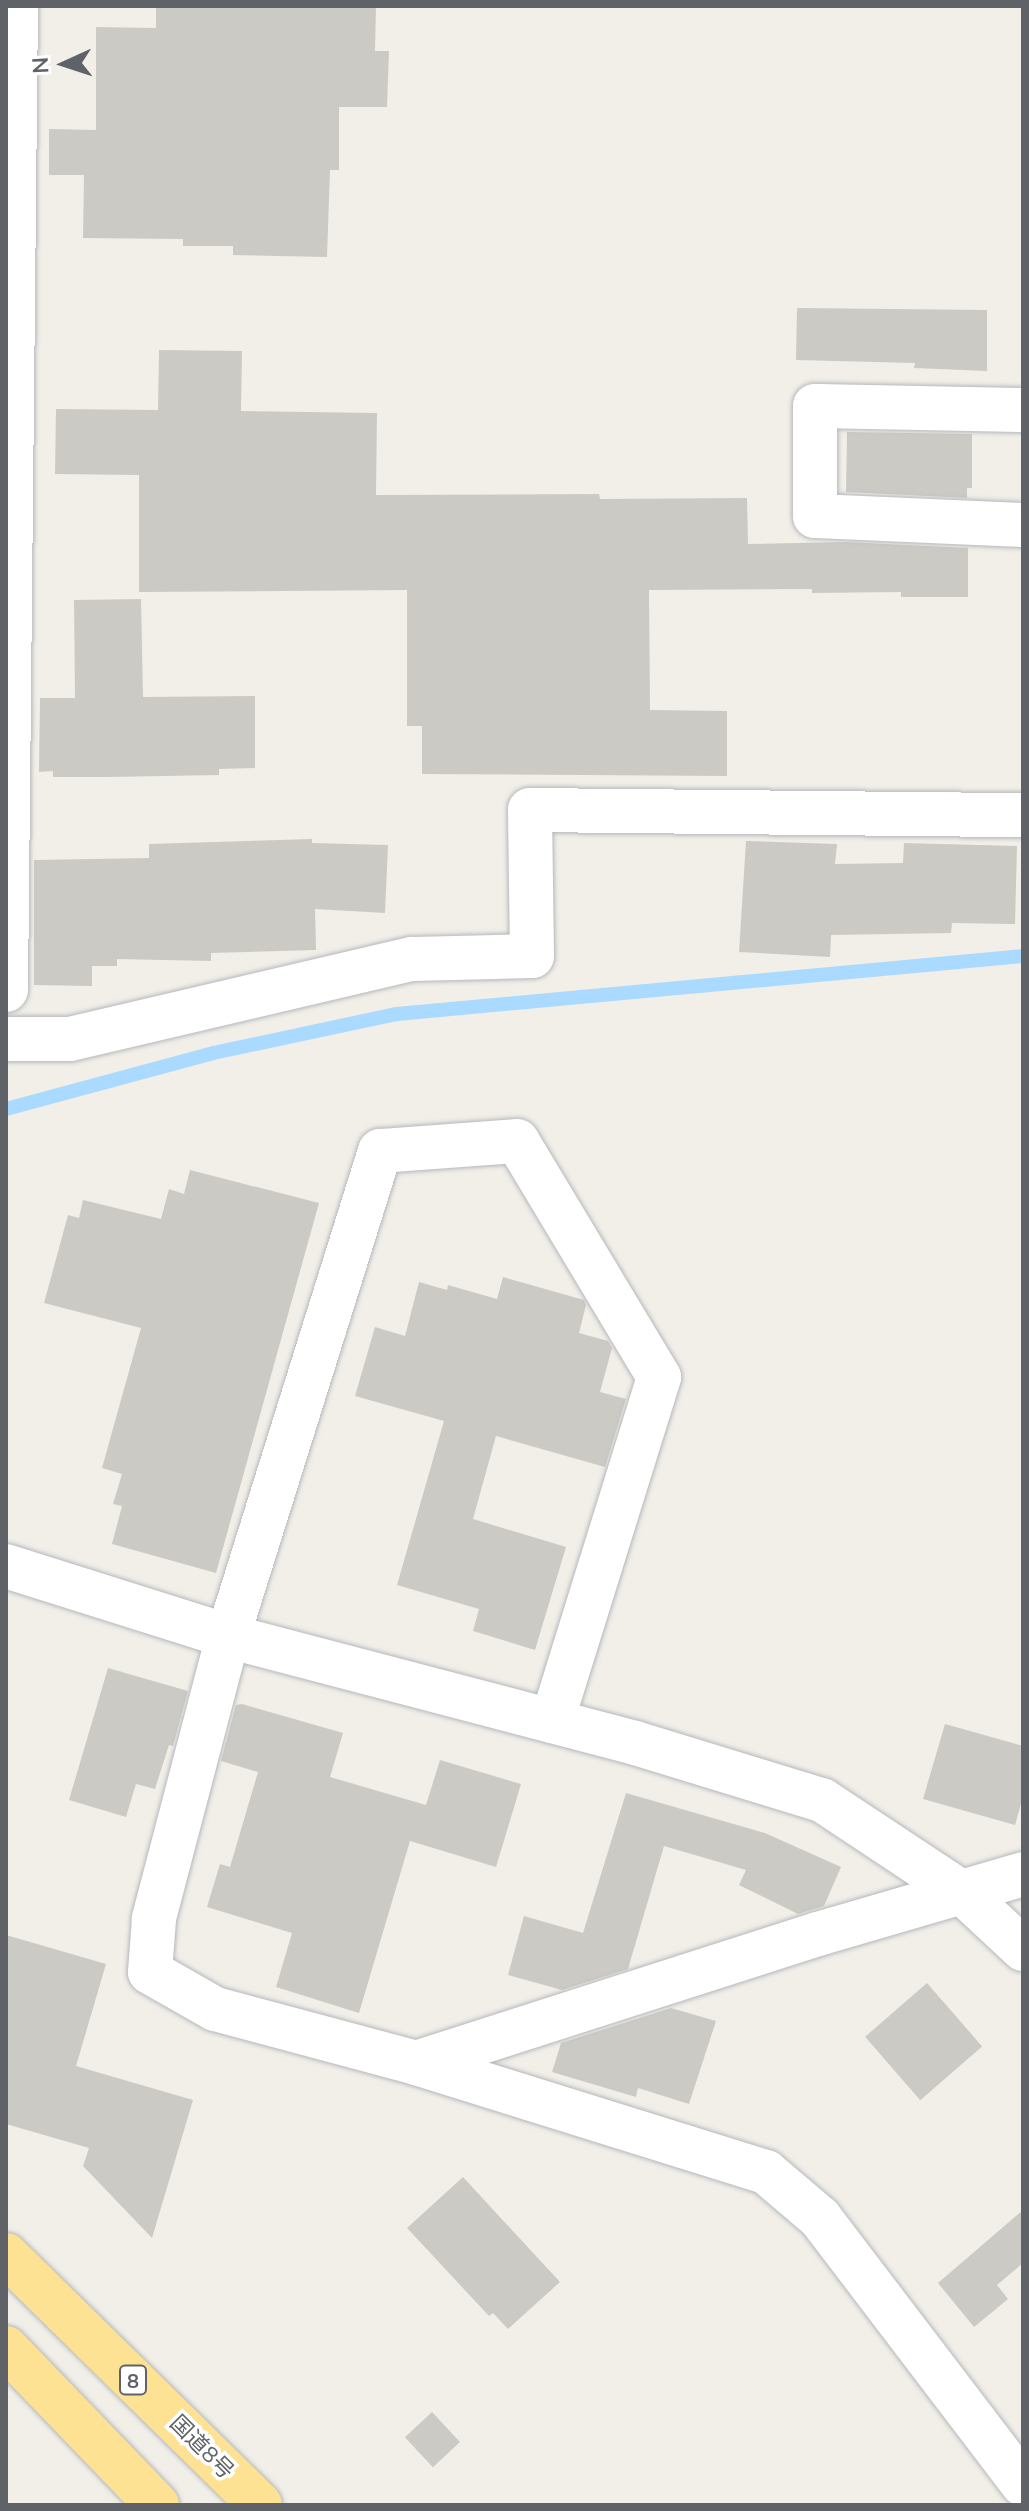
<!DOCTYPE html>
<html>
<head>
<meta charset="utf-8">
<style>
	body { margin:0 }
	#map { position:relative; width:1029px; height:2511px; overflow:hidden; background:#f1efe8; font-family:Mulish,"Noto Sans JP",sans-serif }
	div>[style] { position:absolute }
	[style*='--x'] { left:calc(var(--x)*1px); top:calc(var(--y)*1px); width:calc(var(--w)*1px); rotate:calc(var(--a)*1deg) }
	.stream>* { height:14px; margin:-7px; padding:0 7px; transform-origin:7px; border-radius:7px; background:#aadaff }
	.building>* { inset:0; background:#cccac5; transform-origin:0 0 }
	.roads { filter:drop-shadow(0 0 2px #b5b8bc) drop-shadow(0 0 2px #b5b8bc) }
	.minor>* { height:44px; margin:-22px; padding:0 22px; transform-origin:22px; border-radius:22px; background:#fff }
	.highway>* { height:44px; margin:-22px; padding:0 22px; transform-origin:22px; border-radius:22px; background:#fde293 }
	span { translate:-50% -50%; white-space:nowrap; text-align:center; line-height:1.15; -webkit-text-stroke:7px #fff; paint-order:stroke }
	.shield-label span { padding:2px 6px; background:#fff; border:2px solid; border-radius:6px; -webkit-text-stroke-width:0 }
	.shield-label { font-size:20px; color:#5f6368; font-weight:700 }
	.street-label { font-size:22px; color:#5f6368 }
	.frame { position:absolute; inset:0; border:8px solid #5f6368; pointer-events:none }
	.north { position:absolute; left:24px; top:24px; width:80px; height:80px; -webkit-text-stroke:6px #fff; paint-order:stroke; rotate:267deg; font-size:22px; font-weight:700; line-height:32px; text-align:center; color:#5f6368 }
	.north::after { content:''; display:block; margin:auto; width:28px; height:36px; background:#5f6368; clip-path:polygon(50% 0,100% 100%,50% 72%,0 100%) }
</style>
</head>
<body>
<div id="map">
	<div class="stream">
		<i style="--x:6;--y:1109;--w:214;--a:-15.1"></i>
		<i style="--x:213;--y:1053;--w:188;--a:-12"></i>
		<i style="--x:397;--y:1014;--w:629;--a:-5.29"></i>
	</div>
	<div class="building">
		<i style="clip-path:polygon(156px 6px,376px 6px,375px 51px,389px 51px,387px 107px,339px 107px,339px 170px,330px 170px,327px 257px,233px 255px,233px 246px,183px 246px,183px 239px,83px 238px,84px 175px,49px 175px,49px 129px,96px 130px,96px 27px,156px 28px)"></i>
		<i style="clip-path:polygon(797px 308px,987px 310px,987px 371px,914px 368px,915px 363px,796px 360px)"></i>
		<i style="clip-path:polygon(159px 350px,242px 351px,241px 411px,377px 413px,376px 495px,599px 494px,600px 499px,747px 498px,748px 544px,845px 542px,968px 548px,968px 597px,901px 597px,901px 592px,812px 593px,812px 589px,649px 590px,650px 710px,727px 711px,727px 776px,422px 774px,422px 726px,407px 726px,407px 590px,139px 592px,139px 475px,55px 474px,56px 409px,158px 410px)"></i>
		<i style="clip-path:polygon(847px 432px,972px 434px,972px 488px,967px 488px,967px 498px,846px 492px)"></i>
		<i style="clip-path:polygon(141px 599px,143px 697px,255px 696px,255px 768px,219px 769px,219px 775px,108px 777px,53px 777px,53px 771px,39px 772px,40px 698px,75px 698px,74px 600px)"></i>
		<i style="clip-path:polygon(312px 839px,312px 843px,388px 845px,385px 913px,315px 909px,316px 950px,211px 953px,211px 961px,117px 959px,117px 966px,92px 966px,92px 986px,34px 985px,34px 860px,149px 858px,149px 844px)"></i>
		<i style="clip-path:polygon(746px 841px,837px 844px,835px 864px,903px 863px,904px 843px,1017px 846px,1015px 924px,952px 923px,951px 933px,831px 935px,830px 957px,739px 952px)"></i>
		<i style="clip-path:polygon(190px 1170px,319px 1203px,216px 1573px,112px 1544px,122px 1506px,113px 1504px,122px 1474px,102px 1468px,141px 1328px,44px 1303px,68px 1215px,79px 1218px,83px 1200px,161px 1219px,169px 1189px,184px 1194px)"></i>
		<i style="clip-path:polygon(503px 1277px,584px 1300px,586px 1305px,579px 1333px,608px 1341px,612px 1348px,600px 1392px,626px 1399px,605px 1467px,496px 1436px,473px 1519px,566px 1547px,535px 1650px,473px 1631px,479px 1609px,397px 1585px,444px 1421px,355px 1396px,375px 1327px,405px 1336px,419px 1282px,447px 1290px,448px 1285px,497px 1299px)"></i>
		<i style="clip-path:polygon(108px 1668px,188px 1691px,173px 1746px,169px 1745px,155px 1789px,136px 1784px,126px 1817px,69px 1800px)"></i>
		<i style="clip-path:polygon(242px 1704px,343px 1733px,330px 1777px,426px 1805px,440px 1760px,521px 1784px,496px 1867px,410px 1841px,359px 2013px,276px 1987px,292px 1933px,207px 1907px,220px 1864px,230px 1867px,258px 1772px,221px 1761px,236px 1705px)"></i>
		<i style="clip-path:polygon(945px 1724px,1023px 1746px,1023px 1797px,1015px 1825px,923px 1799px)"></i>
		<i style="clip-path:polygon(626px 1793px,765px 1833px,841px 1867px,824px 1906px,798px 1914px,739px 1885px,746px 1870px,664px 1846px,628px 1969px,562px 1990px,508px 1975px,524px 1916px,583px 1933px)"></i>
		<i style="clip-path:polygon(6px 1935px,106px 1964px,76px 2066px,193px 2100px,152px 2238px,83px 2166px,89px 2148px,6px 2124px)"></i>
		<i style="left:927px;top:1983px;width:84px;height:82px;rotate:49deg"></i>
		<i style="clip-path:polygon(671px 2008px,716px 2021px,689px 2104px,638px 2088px,636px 2097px,552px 2072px,561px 2043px)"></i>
		<i style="clip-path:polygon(463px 2177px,560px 2282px,508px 2329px,493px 2313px,489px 2316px,407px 2228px)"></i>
		<i style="clip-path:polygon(1023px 2210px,1023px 2263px,997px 2285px,1008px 2299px,974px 2327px,938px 2283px)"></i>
		<i style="left:432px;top:2412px;width:41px;height:37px;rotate:47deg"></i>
	</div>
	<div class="roads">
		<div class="minor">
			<i style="--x:1023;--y:410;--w:208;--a:-178.9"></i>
			<i style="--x:815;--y:406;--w:110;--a:90"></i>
			<i style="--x:815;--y:516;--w:208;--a:2.5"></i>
			<i style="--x:6;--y:990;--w:984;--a:-89.42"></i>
			<i style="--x:6;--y:1039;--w:64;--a:0"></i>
			<i style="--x:70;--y:1039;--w:351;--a:-13.2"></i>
			<i style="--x:412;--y:959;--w:120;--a:-1.4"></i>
			<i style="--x:532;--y:956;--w:146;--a:-90.8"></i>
			<i style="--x:530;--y:810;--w:493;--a:0.6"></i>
			<i style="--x:6;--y:1566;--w:233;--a:17.5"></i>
			<i style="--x:228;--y:1636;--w:421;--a:14.7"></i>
			<i style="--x:635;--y:1743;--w:195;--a:17"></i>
			<i style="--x:822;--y:1800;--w:170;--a:33.5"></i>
			<i style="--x:964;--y:1894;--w:81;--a:43"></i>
			<i style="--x:552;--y:1721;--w:360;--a:-72.7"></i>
			<i style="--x:659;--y:1377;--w:275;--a:-121"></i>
			<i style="--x:517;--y:1141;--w:137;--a:175.8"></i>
			<i style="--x:380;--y:1151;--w:508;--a:107.4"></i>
			<i style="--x:228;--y:1636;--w:293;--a:104.7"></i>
			<i style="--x:154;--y:1919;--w:53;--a:94.3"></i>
			<i style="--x:150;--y:1972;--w:75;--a:29.6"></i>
			<i style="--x:215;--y:2009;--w:208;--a:15"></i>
			<i style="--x:416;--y:2063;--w:367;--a:17.3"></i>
			<i style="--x:766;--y:2172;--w:71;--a:40.4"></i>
			<i style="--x:820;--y:2218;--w:335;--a:52.7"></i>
			<i style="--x:416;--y:2063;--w:422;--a:-17.8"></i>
			<i style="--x:818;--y:1934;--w:214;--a:-16.3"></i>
		</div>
		<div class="highway">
			<i style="--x:6;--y:2255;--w:356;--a:44.5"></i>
			<i style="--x:6;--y:2348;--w:218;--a:46.1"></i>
		</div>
	</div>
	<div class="shield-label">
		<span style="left:133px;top:2380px">8</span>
	</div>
	<div class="street-label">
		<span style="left:202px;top:2447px;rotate:45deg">国道8号</span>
	</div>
	<div class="frame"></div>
	<div class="north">N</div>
</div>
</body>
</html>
